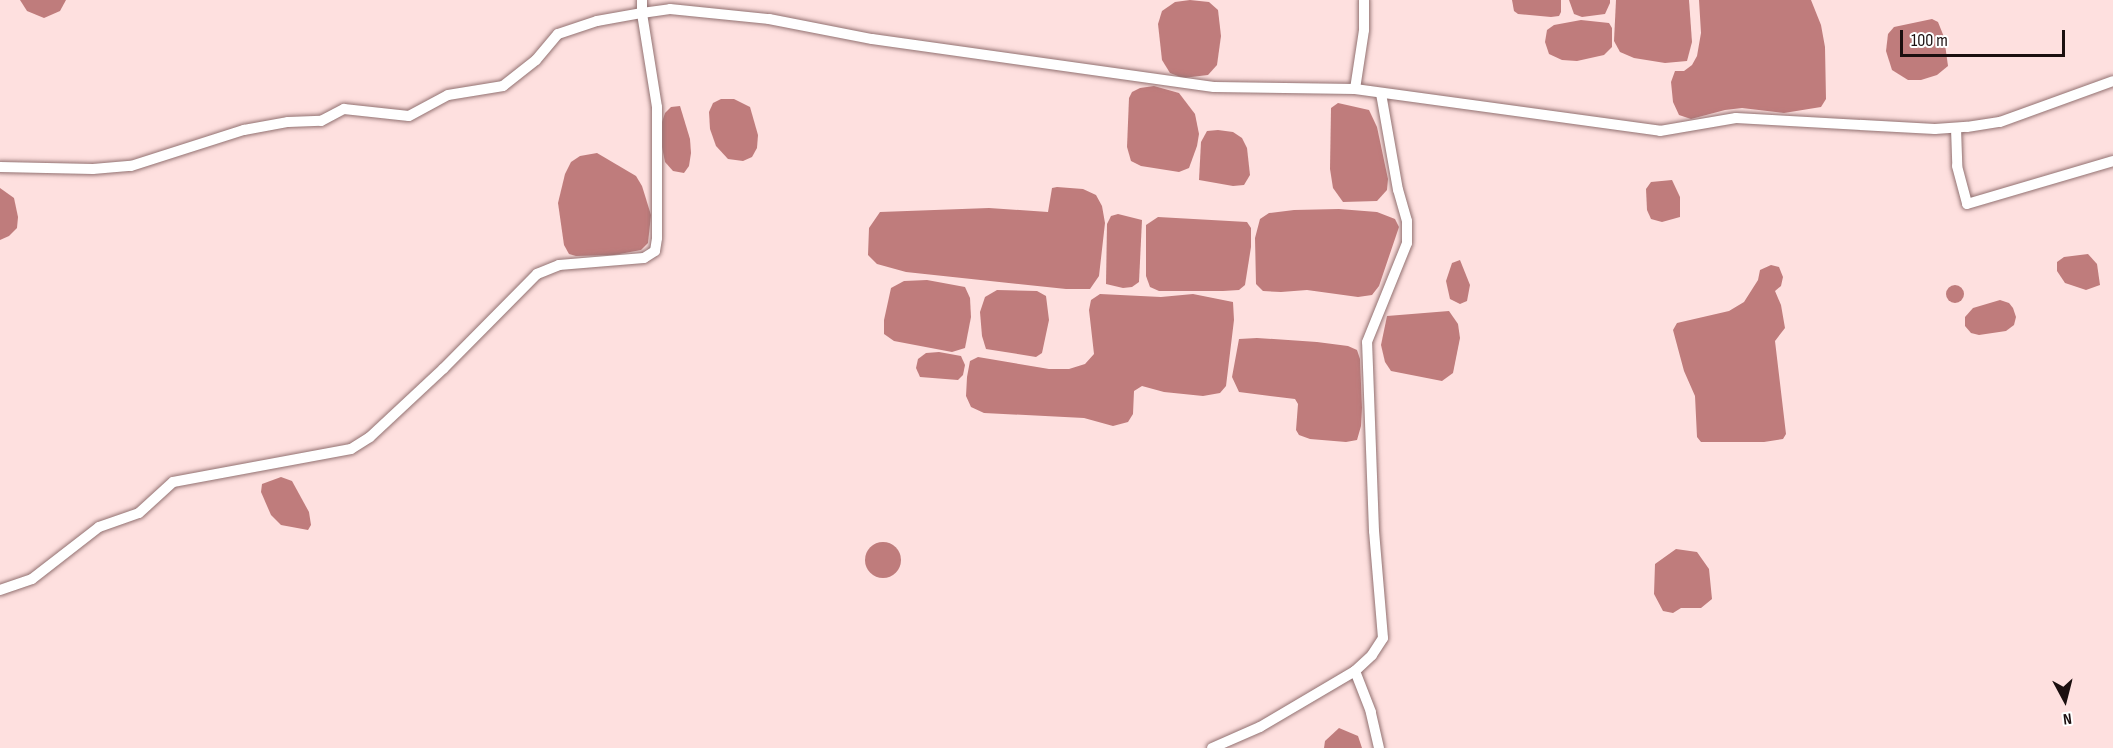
<!DOCTYPE html>
<html>
<head>
<meta charset="utf-8">
<style>
	body { margin:0 }
	#map { position:relative; width:2113px; height:748px; overflow:hidden; background:#fee0df; font-family:"Sofia Sans Condensed",sans-serif }
	div>[style] { position:absolute }
	[style*='--x'] { left:calc(var(--x)*1px); top:calc(var(--y)*1px); width:calc(var(--w)*1px); rotate:calc(var(--a)*1deg) }
	.water>* { inset:0; background:#bf7c7c }
	.round { border-radius:50% }
	.roads { filter:drop-shadow(0 0 2px #927171) drop-shadow(0 0 2px #927171) }
	.minor>* { height:10px; margin:-5px; padding:0 5px; transform-origin:5px; border-radius:5px; background:#fff }
	span { translate:-50% -50%; white-space:nowrap; text-align:center; line-height:1.15; -webkit-text-stroke:4.5px #fff; paint-order:stroke }
	.north { position:absolute; left:2035px; top:670px; width:60px; height:60px; -webkit-text-stroke:4px #fff; paint-order:stroke; rotate:173deg; font-size:16px; font-weight:700; line-height:24px; text-align:center; color:#1b0f0f }
	.north::after { content:''; display:block; margin:auto; width:21px; height:27px; background:#1b0f0f; clip-path:polygon(50% 0,100% 100%,50% 72%,0 100%) }
	.scale { position:absolute; left:1900px; top:30px; width:165px; height:27px; box-sizing:border-box; border:3px solid #1b0f0f; border-top:0; padding-left:8px; font-size:18px; line-height:21px; white-space:nowrap; color:#1b0f0f; -webkit-text-stroke:4px #fff; paint-order:stroke }
</style>
</head>
<body>
<div id="map">
	<div class="water">
		<i style="clip-path:polygon(20px 0,66px 0,60px 11px,44px 18px,27px 11px)"></i>
		<i style="clip-path:polygon(1190px 0,1209px 2px,1218px 10px,1221px 36px,1217px 65px,1208px 75px,1183px 78px,1170px 73px,1162px 60px,1158px 24px,1162px 11px,1175px 2px)"></i>
		<i style="clip-path:polygon(1512px 0,1561px 0,1561px 12px,1559px 16px,1551px 17px,1518px 14px,1514px 11px)"></i>
		<i style="clip-path:polygon(1569px 0,1610px 0,1610px 3px,1605px 14px,1582px 17px,1574px 14px)"></i>
		<i style="clip-path:polygon(1616px 0,1689px 0,1692px 42px,1687px 61px,1665px 63px,1634px 58px,1620px 52px,1614px 41px)"></i>
		<i style="clip-path:polygon(1699px 0,1811px 0,1821px 25px,1825px 47px,1826px 99px,1821px 107px,1784px 113px,1742px 108px,1725px 110px,1691px 119px,1679px 115px,1673px 102px,1671px 82px,1675px 71px,1684px 71px,1692px 65px,1697px 56px,1701px 33px)"></i>
		<i style="clip-path:polygon(1932px 19px,1938px 22px,1944px 37px,1948px 66px,1937px 75px,1921px 80px,1908px 80px,1892px 70px,1886px 51px,1888px 34px,1894px 27px)"></i>
		<i style="clip-path:polygon(1581px 20px,1609px 23px,1612px 28px,1612px 47px,1604px 55px,1577px 61px,1562px 60px,1549px 54px,1545px 42px,1547px 30px,1554px 25px)"></i>
		<i style="clip-path:polygon(1154px 86px,1179px 93px,1195px 114px,1199px 134px,1197px 146px,1189px 168px,1179px 172px,1141px 166px,1131px 161px,1127px 147px,1129px 98px,1132px 92px,1140px 88px)"></i>
		<i style="clip-path:polygon(721px 99px,734px 99px,750px 107px,758px 135px,757px 148px,752px 157px,743px 161px,728px 159px,716px 146px,710px 129px,709px 112px,713px 103px)"></i>
		<i style="clip-path:polygon(1338px 103px,1369px 110px,1377px 127px,1388px 179px,1387px 190px,1377px 201px,1343px 202px,1333px 188px,1330px 169px,1331px 108px)"></i>
		<i style="clip-path:polygon(680px 106px,690px 139px,691px 153px,689px 166px,684px 173px,673px 171px,665px 162px,662px 147px,661px 125px,665px 113px,671px 107px)"></i>
		<i style="clip-path:polygon(1218px 130px,1233px 132px,1242px 138px,1247px 148px,1250px 175px,1244px 185px,1233px 186px,1199px 180px,1201px 142px,1207px 131px)"></i>
		<i style="clip-path:polygon(597px 153px,636px 176px,642px 186px,651px 215px,648px 243px,641px 250px,614px 255px,576px 256px,569px 254px,564px 245px,558px 203px,565px 174px,571px 162px,580px 156px)"></i>
		<i style="clip-path:polygon(1672px 180px,1680px 197px,1680px 217px,1662px 222px,1651px 219px,1647px 210px,1646px 189px,1651px 182px)"></i>
		<i style="clip-path:polygon(1057px 187px,1083px 189px,1096px 195px,1102px 206px,1105px 223px,1099px 276px,1090px 289px,1066px 289px,906px 272px,877px 264px,868px 255px,869px 228px,880px 212px,989px 208px,1048px 212px,1052px 188px)"></i>
		<i style="clip-path:polygon(0 188px,14px 198px,18px 217px,17px 228px,9px 236px,0 240px)"></i>
		<i style="clip-path:polygon(1339px 209px,1377px 212px,1395px 219px,1399px 227px,1379px 286px,1372px 295px,1358px 297px,1307px 290px,1281px 292px,1263px 291px,1256px 284px,1255px 238px,1260px 219px,1269px 213px,1294px 210px)"></i>
		<i style="clip-path:polygon(1118px 214px,1142px 220px,1139px 282px,1132px 287px,1123px 288px,1106px 284px,1107px 224px,1111px 216px)"></i>
		<i style="clip-path:polygon(1158px 217px,1247px 222px,1251px 228px,1251px 247px,1245px 285px,1239px 290px,1223px 291px,1159px 291px,1150px 287px,1146px 276px,1146px 225px)"></i>
		<i style="clip-path:polygon(2088px 254px,2097px 264px,2100px 285px,2086px 290px,2065px 283px,2057px 271px,2057px 262px,2064px 257px)"></i>
		<i style="clip-path:polygon(1460px 260px,1470px 285px,1467px 301px,1460px 304px,1450px 299px,1446px 281px,1452px 263px)"></i>
		<i style="clip-path:polygon(1771px 265px,1779px 267px,1783px 277px,1781px 286px,1775px 291px,1781px 305px,1785px 328px,1775px 341px,1786px 434px,1783px 439px,1764px 442px,1701px 442px,1697px 437px,1695px 396px,1684px 371px,1673px 330px,1677px 323px,1729px 311px,1744px 302px,1758px 280px,1760px 270px)"></i>
		<i style="clip-path:polygon(927px 280px,965px 287px,970px 298px,971px 317px,965px 348px,952px 352px,894px 341px,884px 334px,884px 320px,891px 288px,904px 281px)"></i>
		<i class="round" style="left:1946px;top:285px;width:18px;height:18px"></i>
		<i style="clip-path:polygon(997px 290px,1037px 291px,1046px 296px,1049px 320px,1042px 353px,1036px 357px,986px 349px,982px 336px,980px 312px,985px 297px)"></i>
		<i style="clip-path:polygon(1100px 294px,1161px 297px,1193px 294px,1233px 302px,1234px 320px,1226px 386px,1220px 393px,1203px 396px,1164px 392px,1142px 386px,1134px 391px,1133px 414px,1128px 422px,1113px 426px,1084px 418px,984px 413px,971px 407px,966px 396px,967px 377px,970px 361px,978px 357px,1049px 369px,1069px 369px,1085px 364px,1094px 354px,1089px 310px,1091px 300px)"></i>
		<i style="clip-path:polygon(2000px 300px,2009px 303px,2013px 308px,2016px 317px,2014px 325px,2006px 331px,1979px 335px,1971px 333px,1965px 326px,1965px 317px,1973px 308px)"></i>
		<i style="clip-path:polygon(1449px 311px,1458px 324px,1460px 338px,1453px 373px,1442px 381px,1391px 371px,1385px 362px,1381px 345px,1387px 316px)"></i>
		<i style="clip-path:polygon(1257px 338px,1317px 342px,1348px 346px,1357px 350px,1360px 359px,1362px 408px,1361px 426px,1357px 440px,1346px 442px,1310px 439px,1299px 435px,1296px 430px,1298px 404px,1295px 399px,1239px 392px,1232px 377px,1239px 339px)"></i>
		<i style="clip-path:polygon(939px 352px,961px 356px,965px 365px,963px 375px,958px 380px,920px 377px,916px 368px,918px 359px,926px 353px)"></i>
		<i style="clip-path:polygon(281px 477px,292px 481px,309px 512px,311px 525px,308px 530px,281px 525px,271px 515px,261px 492px,262px 484px)"></i>
		<i class="round" style="left:865px;top:542px;width:36px;height:36px"></i>
		<i style="clip-path:polygon(1676px 549px,1697px 552px,1709px 569px,1712px 599px,1701px 608px,1681px 608px,1673px 613px,1663px 611px,1654px 594px,1655px 564px)"></i>
		<i style="clip-path:polygon(1339px 728px,1358px 736px,1362px 748px,1324px 748px,1325px 741px)"></i>
	</div>
	<div class="roads">
		<div class="minor">
			<i style="--x:1355;--y:89;--w:60;--a:-81.3"></i>
			<i style="--x:1364;--y:30;--w:30;--a:-90"></i>
			<i style="--x:1956;--y:128;--w:38;--a:88"></i>
			<i style="--x:1957;--y:166;--w:39;--a:75"></i>
			<i style="--x:1967;--y:204;--w:152;--a:-16.4"></i>
			<i style="--x:0;--y:167;--w:93;--a:1.2"></i>
			<i style="--x:93;--y:169;--w:38;--a:-5"></i>
			<i style="--x:131;--y:166;--w:119;--a:-17.7"></i>
			<i style="--x:244;--y:130;--w:45;--a:-10.3"></i>
			<i style="--x:288;--y:122;--w:33;--a:-2"></i>
			<i style="--x:321;--y:121;--w:26;--a:-28"></i>
			<i style="--x:344;--y:109;--w:65;--a:6.1"></i>
			<i style="--x:409;--y:116;--w:44;--a:-28.3"></i>
			<i style="--x:448;--y:95;--w:56;--a:-9.3"></i>
			<i style="--x:503;--y:86;--w:42;--a:-38.2"></i>
			<i style="--x:536;--y:60;--w:34;--a:-50"></i>
			<i style="--x:558;--y:34;--w:41;--a:-18.4"></i>
			<i style="--x:597;--y:21;--w:46;--a:-10.1"></i>
			<i style="--x:642;--y:13;--w:13;--a:-90"></i>
			<i style="--x:0;--y:590;--w:34;--a:-19"></i>
			<i style="--x:32;--y:579;--w:85;--a:-37.8"></i>
			<i style="--x:99;--y:527;--w:42;--a:-19.3"></i>
			<i style="--x:139;--y:513;--w:46;--a:-42.4"></i>
			<i style="--x:173;--y:482;--w:181;--a:-10.5"></i>
			<i style="--x:351;--y:449;--w:22;--a:-32"></i>
			<i style="--x:370;--y:437;--w:100;--a:-43"></i>
			<i style="--x:443;--y:369;--w:134;--a:-45.3"></i>
			<i style="--x:537;--y:274;--w:24;--a:-22"></i>
			<i style="--x:559;--y:265;--w:85;--a:-4.7"></i>
			<i style="--x:644;--y:258;--w:13;--a:-32"></i>
			<i style="--x:655;--y:251;--w:13;--a:-81"></i>
			<i style="--x:657;--y:238;--w:131;--a:-90"></i>
			<i style="--x:657;--y:107;--w:95;--a:-99.1"></i>
			<i style="--x:642;--y:13;--w:28;--a:-8"></i>
			<i style="--x:670;--y:9;--w:100;--a:5.8"></i>
			<i style="--x:769;--y:19;--w:105;--a:11"></i>
			<i style="--x:872;--y:39;--w:345;--a:8"></i>
			<i style="--x:1214;--y:87;--w:141;--a:0.8"></i>
			<i style="--x:1355;--y:89;--w:308;--a:7.8"></i>
			<i style="--x:1660;--y:131;--w:77;--a:-9.7"></i>
			<i style="--x:1736;--y:118;--w:199;--a:3.2"></i>
			<i style="--x:1935;--y:129;--w:32;--a:-4"></i>
			<i style="--x:1967;--y:127;--w:33;--a:-9"></i>
			<i style="--x:2000;--y:122;--w:120;--a:-19.9"></i>
			<i style="--x:1212;--y:748;--w:52;--a:-23.6"></i>
			<i style="--x:1260;--y:727;--w:110;--a:-30.5"></i>
			<i style="--x:1379;--y:748;--w:37;--a:-103"></i>
			<i style="--x:1371;--y:712;--w:44;--a:-111.3"></i>
			<i style="--x:1355;--y:671;--w:23;--a:-43"></i>
			<i style="--x:1372;--y:655;--w:20;--a:-57"></i>
			<i style="--x:1383;--y:638;--w:107;--a:-94.8"></i>
			<i style="--x:1374;--y:531;--w:189;--a:-92.1"></i>
			<i style="--x:1367;--y:342;--w:107;--a:-68"></i>
			<i style="--x:1407;--y:243;--w:22;--a:-90"></i>
			<i style="--x:1407;--y:221;--w:32;--a:-106"></i>
			<i style="--x:1398;--y:190;--w:97;--a:-100"></i>
		</div>
	</div>
	<div class="north">N</div>
	<div class="scale">100 m</div>
</div>
</body>
</html>
